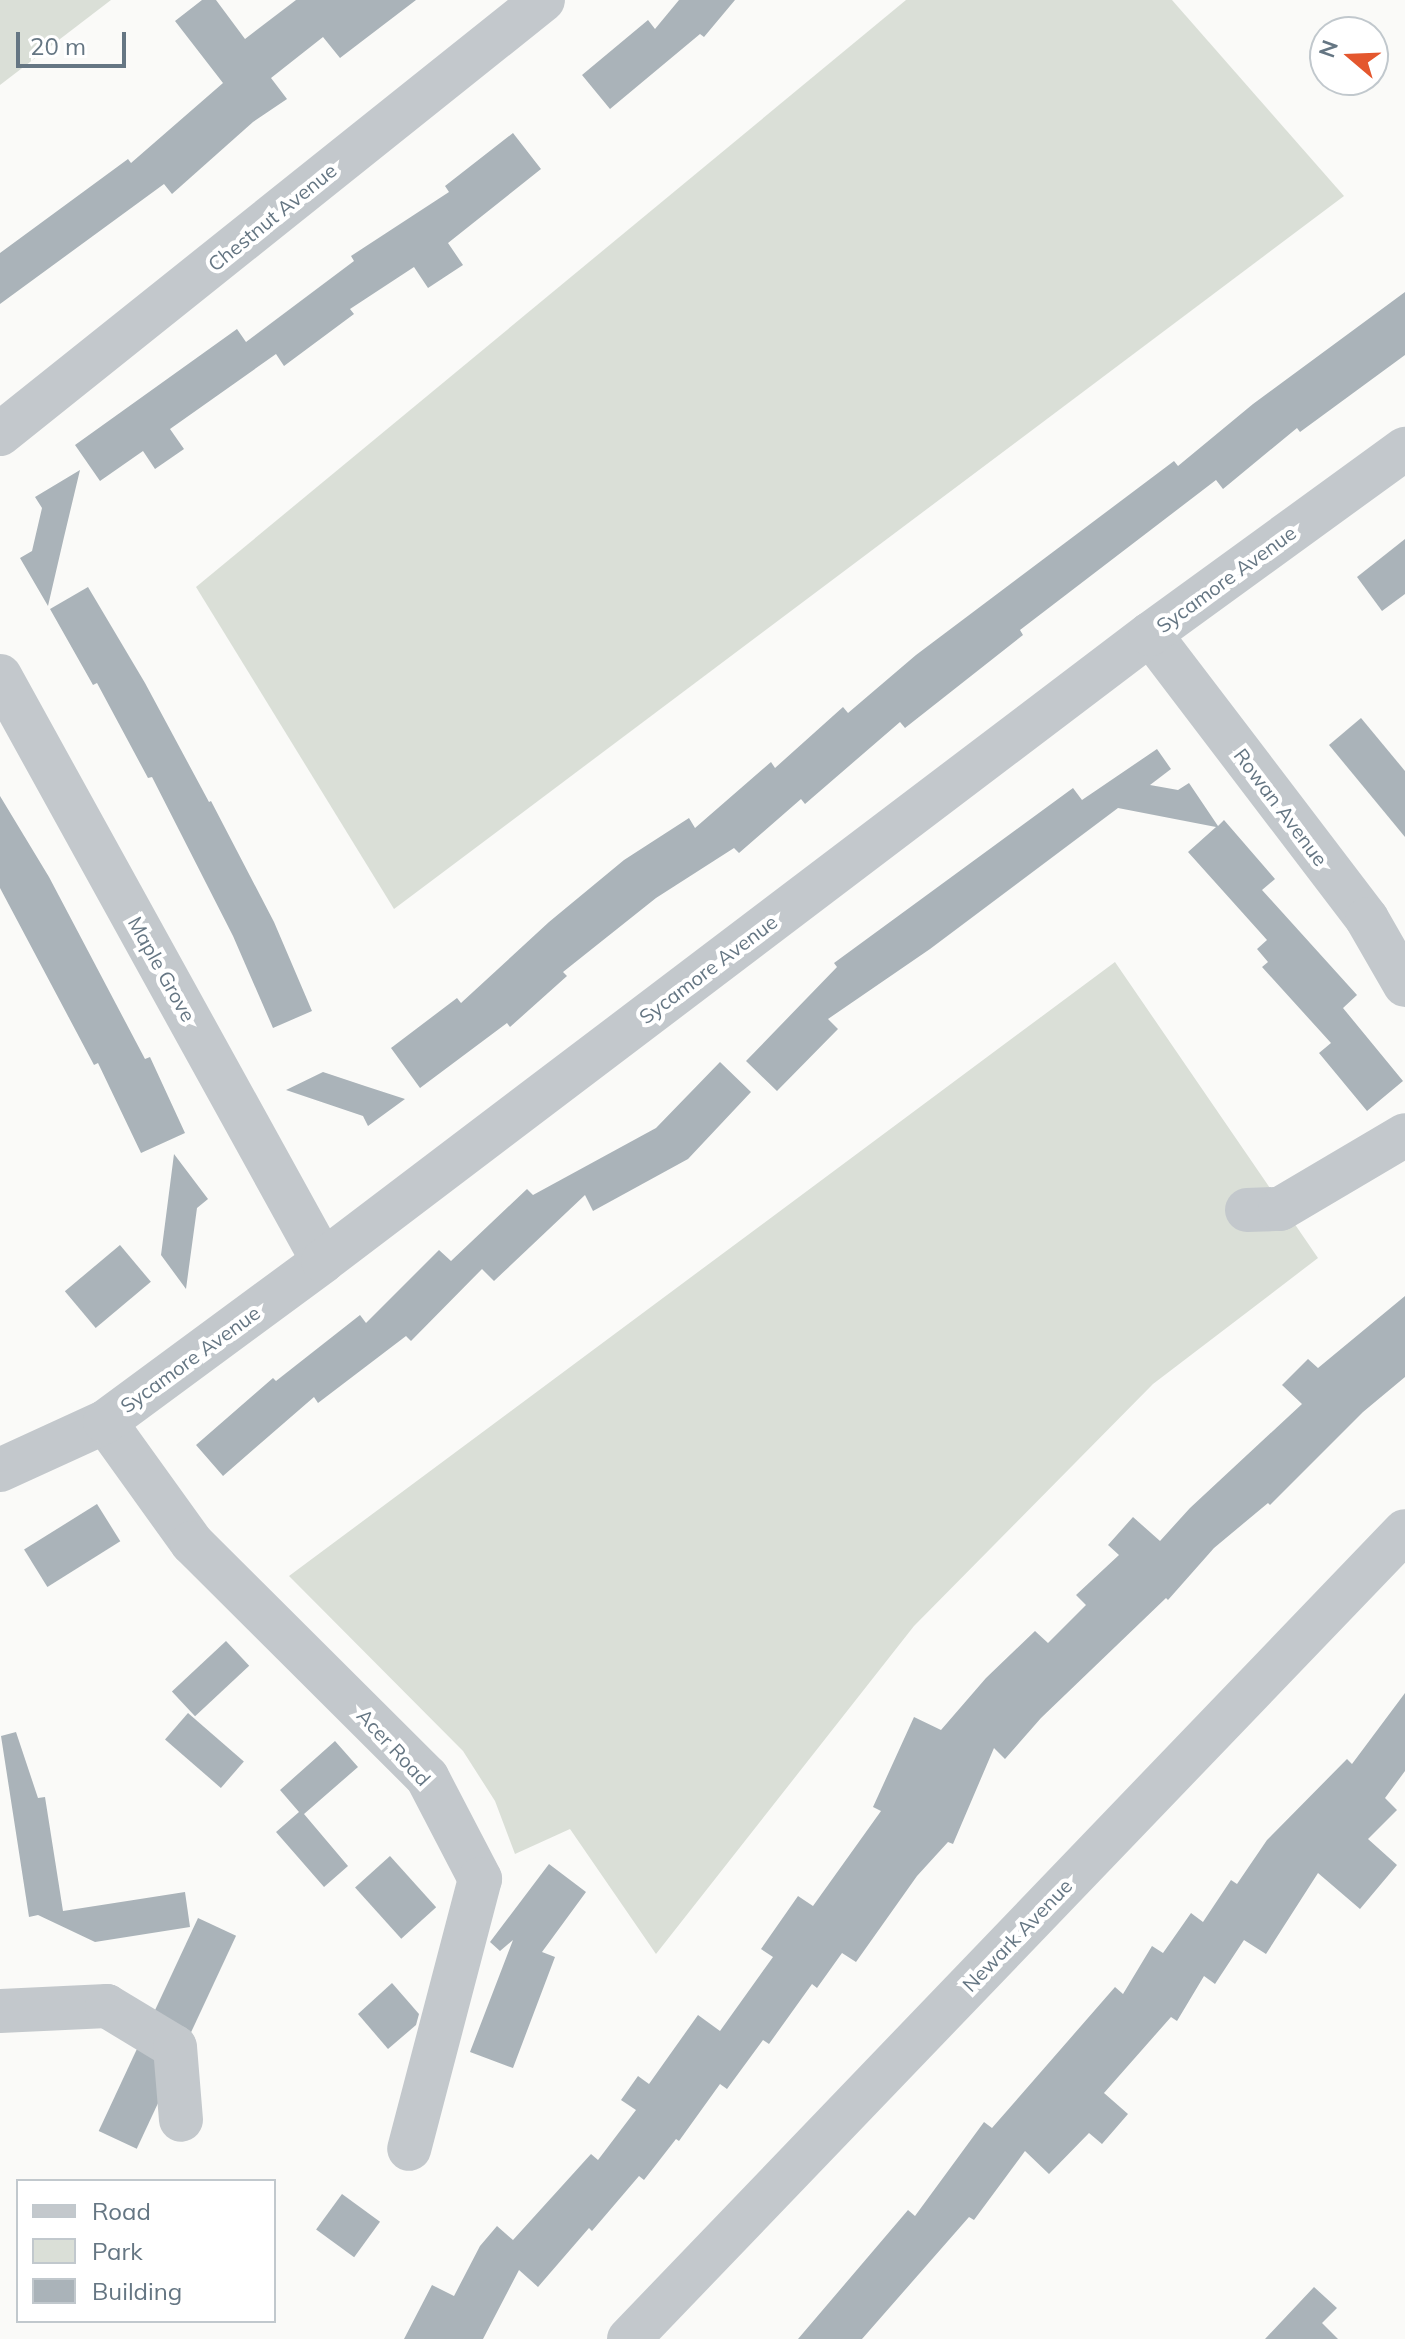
<!DOCTYPE html>
<html>
<head>
<meta charset="utf-8">
<style>
	body { margin:0 }
	#map { position:relative; width:1405px; height:2339px; overflow:hidden; background:#fafaf8; font-family:Mulish,sans-serif }
	div>[style] { position:absolute }
	[style*='--x'] { left:calc(var(--x)*1px); top:calc(var(--y)*1px); width:calc(var(--w)*1px); rotate:calc(var(--a)*1deg) }
	.green>* { inset:0; background:#dadfd7 }
	.building>* { inset:0; background:#aab3b9; transform-origin:0 0 }
	.minor>* { height:44px; margin:-22px; padding:0 22px; transform-origin:22px; border-radius:22px; background:#c3c8cc }
	span { translate:-50% -50%; white-space:nowrap; text-align:center; line-height:1.15; -webkit-text-stroke:8px #fff; paint-order:stroke }
	.street-label { font-size:20px; color:#657683 }
	.legend { position:absolute; left:16px; top:2179px; width:260px; height:144px; box-sizing:border-box; background:#fff; border:2px solid #c1c8cd; margin:0; padding:10px 14px; list-style:none; font-size:24px; color:#657683 }
	.legend li { display:flex; align-items:center; gap:16px; height:40px }
	.legend b { width:40px; border:2px solid #c1c8cd }
	.north { position:absolute; left:1309px; top:16px; width:80px; height:80px; box-sizing:border-box; background:#fff; border:2px solid #c1c8cd; border-radius:50%; rotate:289deg; font-size:22px; font-weight:700; line-height:32px; text-align:center; color:#657683 }
	.north::after { content:''; display:block; margin:auto; width:28px; height:36px; background:#e4572e; clip-path:polygon(50% 0,100% 100%,50% 72%,0 100%) }
	.scale { position:absolute; left:16px; top:32px; width:110px; height:36px; box-sizing:border-box; border:4px solid #657683; border-top:0; padding-left:10px; font-size:24px; line-height:28px; white-space:nowrap; color:#657683; -webkit-text-stroke:6px #fff; paint-order:stroke }
</style>
</head>
<body>
<div id="map">
	<div class="green">
		<i style="clip-path:polygon(0 0,111px 0,0 85px)"></i>
		<i style="clip-path:polygon(906px 0,1172px 0,1344px 196px,394px 909px,196px 587px)"></i>
		<i style="clip-path:polygon(1115px 962px,1318px 1258px,1153px 1384px,914px 1626px,656px 1954px,570px 1829px,515px 1854px,495px 1801px,463px 1751px,289px 1576px)"></i>
	</div>
	<div class="building">
		<i style="clip-path:polygon(202px 0,216px 0,245px 39px,296px 0,416px 0,340px 58px,323px 37px,271px 78px,287px 99px,253px 122px,172px 194px,164px 184px,0 304px,0 253px,128px 159px,131px 163px,223px 83px,175px 21px)"></i>
		<i style="clip-path:polygon(679px 0,735px 0,704px 37px,700px 34px,610px 109px,582px 75px,648px 20px,655px 29px)"></i>
		<i style="clip-path:polygon(513px 133px,541px 169px,448px 243px,463px 265px,428px 288px,414px 267px,350px 309px,354px 314px,284px 366px,276px 354px,170px 429px,184px 449px,155px 469px,143px 451px,100px 481px,75px 445px,237px 329px,246px 342px,354px 261px,351px 256px,449px 192px,445px 186px)"></i>
		<i style="clip-path:polygon(1405px 292px,1405px 355px,1300px 432px,1297px 428px,1223px 489px,1216px 480px,1020px 630px,1023px 635px,905px 728px,900px 722px,805px 804px,801px 799px,739px 853px,734px 848px,656px 898px,563px 972px,567px 976px,510px 1027px,507px 1023px,420px 1088px,391px 1048px,457px 998px,461px 1003px,549px 922px,624px 860px,689px 818px,695px 828px,771px 762px,775px 768px,843px 707px,848px 713px,916px 655px,1174px 461px,1178px 466px,1253px 404px)"></i>
		<i style="clip-path:polygon(80px 470px,64px 537px,48px 606px,20px 558px,32px 551px,42px 508px,35px 497px)"></i>
		<i style="clip-path:polygon(1405px 539px,1405px 594px,1382px 611px,1357px 577px)"></i>
		<i style="clip-path:polygon(88px 587px,145px 683px,209px 802px,211px 801px,274px 922px,312px 1011px,273px 1028px,233px 936px,152px 777px,148px 778px,97px 683px,93px 685px,50px 609px)"></i>
		<i style="clip-path:polygon(1361px 718px,1405px 771px,1405px 837px,1329px 745px)"></i>
		<i style="clip-path:polygon(1157px 749px,1171px 769px,1150px 785px,1178px 790px,1189px 783px,1218px 826px,1224px 820px,1275px 879px,1262px 890px,1357px 995px,1343px 1008px,1403px 1081px,1367px 1111px,1319px 1053px,1331px 1043px,1262px 967px,1268px 962px,1257px 949px,1267px 940px,1188px 852px,1216px 827px,1118px 808px,930px 949px,828px 1019px,838px 1029px,777px 1091px,746px 1061px,837px 967px,834px 963px,1073px 788px,1082px 800px)"></i>
		<i style="clip-path:polygon(0 796px,49px 877px,145px 1059px,150px 1057px,185px 1133px,141px 1153px,98px 1063px,94px 1065px,0 888px)"></i>
		<i style="clip-path:polygon(720px 1062px,751px 1092px,688px 1159px,593px 1211px,585px 1195px,494px 1281px,482px 1269px,411px 1341px,406px 1336px,318px 1403px,314px 1397px,223px 1476px,196px 1445px,273px 1378px,276px 1381px,360px 1315px,366px 1323px,439px 1250px,451px 1261px,527px 1189px,533px 1195px,656px 1128px)"></i>
		<i style="clip-path:polygon(323px 1072px,365px 1086px,405px 1099px,368px 1126px,363px 1116px,286px 1090px)"></i>
		<i style="clip-path:polygon(174px 1154px,208px 1199px,197px 1208px,186px 1289px,161px 1255px)"></i>
		<i style="left:120px;top:1245px;width:48px;height:72px;rotate:50deg"></i>
		<i style="clip-path:polygon(1405px 1296px,1405px 1377px,1363px 1412px,1270px 1505px,1268px 1503px,1214px 1548px,1168px 1600px,1166px 1598px,1041px 1718px,1005px 1759px,994px 1748px,953px 1844px,948px 1842px,917px 1876px,856px 1962px,842px 1953px,817px 1988px,812px 1984px,769px 2044px,763px 2040px,727px 2089px,720px 2084px,679px 2141px,676px 2139px,644px 2180px,639px 2176px,592px 2231px,589px 2228px,538px 2287px,519px 2270px,483px 2339px,404px 2339px,432px 2285px,454px 2296px,480px 2246px,497px 2226px,513px 2240px,591px 2154px,598px 2160px,636px 2110px,621px 2100px,638px 2076px,649px 2084px,698px 2015px,720px 2031px,773px 1957px,761px 1949px,798px 1896px,813px 1906px,881px 1811px,873px 1807px,914px 1717px,941px 1730px,986px 1678px,1035px 1631px,1048px 1643px,1086px 1605px,1076px 1595px,1119px 1555px,1108px 1545px,1133px 1517px,1160px 1541px,1190px 1508px,1302px 1404px,1282px 1385px,1308px 1359px,1318px 1368px)"></i>
		<i style="left:97px;top:1504px;width:44px;height:86px;rotate:58deg"></i>
		<i style="left:226px;top:1641px;width:34px;height:74px;rotate:47deg"></i>
		<i style="clip-path:polygon(1405px 1693px,1405px 1771px,1385px 1798px,1397px 1810px,1368px 1839px,1397px 1865px,1360px 1909px,1318px 1873px,1266px 1954px,1244px 1940px,1215px 1984px,1204px 1976px,1177px 2021px,1171px 2017px,1104px 2093px,1128px 2114px,1102px 2144px,1089px 2133px,1049px 2174px,1025px 2151px,974px 2220px,969px 2217px,862px 2339px,798px 2339px,908px 2210px,915px 2216px,984px 2122px,992px 2128px,1115px 1987px,1123px 1994px,1152px 1946px,1163px 1953px,1191px 1913px,1203px 1922px,1231px 1880px,1237px 1884px,1267px 1840px,1347px 1759px,1352px 1764px)"></i>
		<i style="left:188px;top:1713px;width:74px;height:35px;rotate:41deg"></i>
		<i style="clip-path:polygon(16px 1732px,38px 1798px,45px 1797px,63px 1911px,185px 1892px,190px 1927px,95px 1942px,38px 1915px,29px 1917px,1px 1736px)"></i>
		<i style="clip-path:polygon(335px 1741px,358px 1767px,304px 1814px,348px 1866px,324px 1887px,276px 1832px,299px 1812px,280px 1790px)"></i>
		<i style="left:390px;top:1856px;width:69px;height:47px;rotate:48deg"></i>
		<i style="clip-path:polygon(549px 1864px,586px 1892px,542px 1952px,555px 1957px,513px 2068px,470px 2052px,513px 1940px,500px 1951px,490px 1942px)"></i>
		<i style="left:198px;top:1918px;width:42px;height:235px;rotate:25deg"></i>
		<i style="clip-path:polygon(392px 1983px,419px 2014px,416px 2025px,388px 2049px,358px 2014px)"></i>
		<i style="left:342px;top:2194px;width:47px;height:44px;rotate:36deg"></i>
		<i style="clip-path:polygon(1314px 2287px,1337px 2308px,1322px 2323px,1338px 2339px,1265px 2339px)"></i>
	</div>
	<div class="minor">
		<i style="--x:0;--y:434;--w:695;--a:-38.63"></i>
		<i style="--x:1150;--y:634;--w:358;--a:52.7"></i>
		<i style="--x:1367;--y:919;--w:76;--a:60.1"></i>
		<i style="--x:0;--y:676;--w:668;--a:61.1"></i>
		<i style="--x:1247;--y:1210;--w:33;--a:-2"></i>
		<i style="--x:1280;--y:1209;--w:145;--a:-30.6"></i>
		<i style="--x:105;--y:1422;--w:149;--a:54.3"></i>
		<i style="--x:192;--y:1543;--w:332;--a:44.9"></i>
		<i style="--x:427;--y:1777;--w:115;--a:62.5"></i>
		<i style="--x:480;--y:1879;--w:279;--a:104.7"></i>
		<i style="--x:0;--y:1470;--w:115;--a:-24.6"></i>
		<i style="--x:105;--y:1422;--w:271;--a:-36.4"></i>
		<i style="--x:323;--y:1261;--w:1038;--a:-37.17"></i>
		<i style="--x:1150;--y:634;--w:315;--a:-36"></i>
		<i style="--x:0;--y:2011;--w:107;--a:-2.7"></i>
		<i style="--x:107;--y:2006;--w:79;--a:31.1"></i>
		<i style="--x:175;--y:2047;--w:73;--a:85.3"></i>
		<i style="--x:629;--y:2339;--w:1120;--a:-46.16"></i>
	</div>
	<div class="street-label">
		<span style="left:272px;top:217px;rotate:-39deg">Chestnut Avenue</span>
		<span style="left:1226px;top:579px;rotate:-36deg">Sycamore Avenue</span>
		<span style="left:1281px;top:807px;rotate:53deg">Rowan Avenue</span>
		<span style="left:162px;top:969px;rotate:61deg">Maple Grove</span>
		<span style="left:708px;top:969px;rotate:-37deg">Sycamore Avenue</span>
		<span style="left:190px;top:1359px;rotate:-36deg">Sycamore Avenue</span>
		<span style="left:394px;top:1747px;rotate:47deg">Acer Road</span>
		<span style="left:1017px;top:1935px;rotate:-46deg">Newark Avenue</span>
	</div>
	<ul class="legend">
	<li><b style="height:10px;background:#c3c8cc"></b>Road</li>
	<li><b style="height:22px;background:#dadfd7"></b>Park</li>
	<li><b style="height:22px;background:#aab3b9"></b>Building</li>
	</ul>
	<div class="north">N</div>
	<div class="scale">20 m</div>
</div>
</body>
</html>
